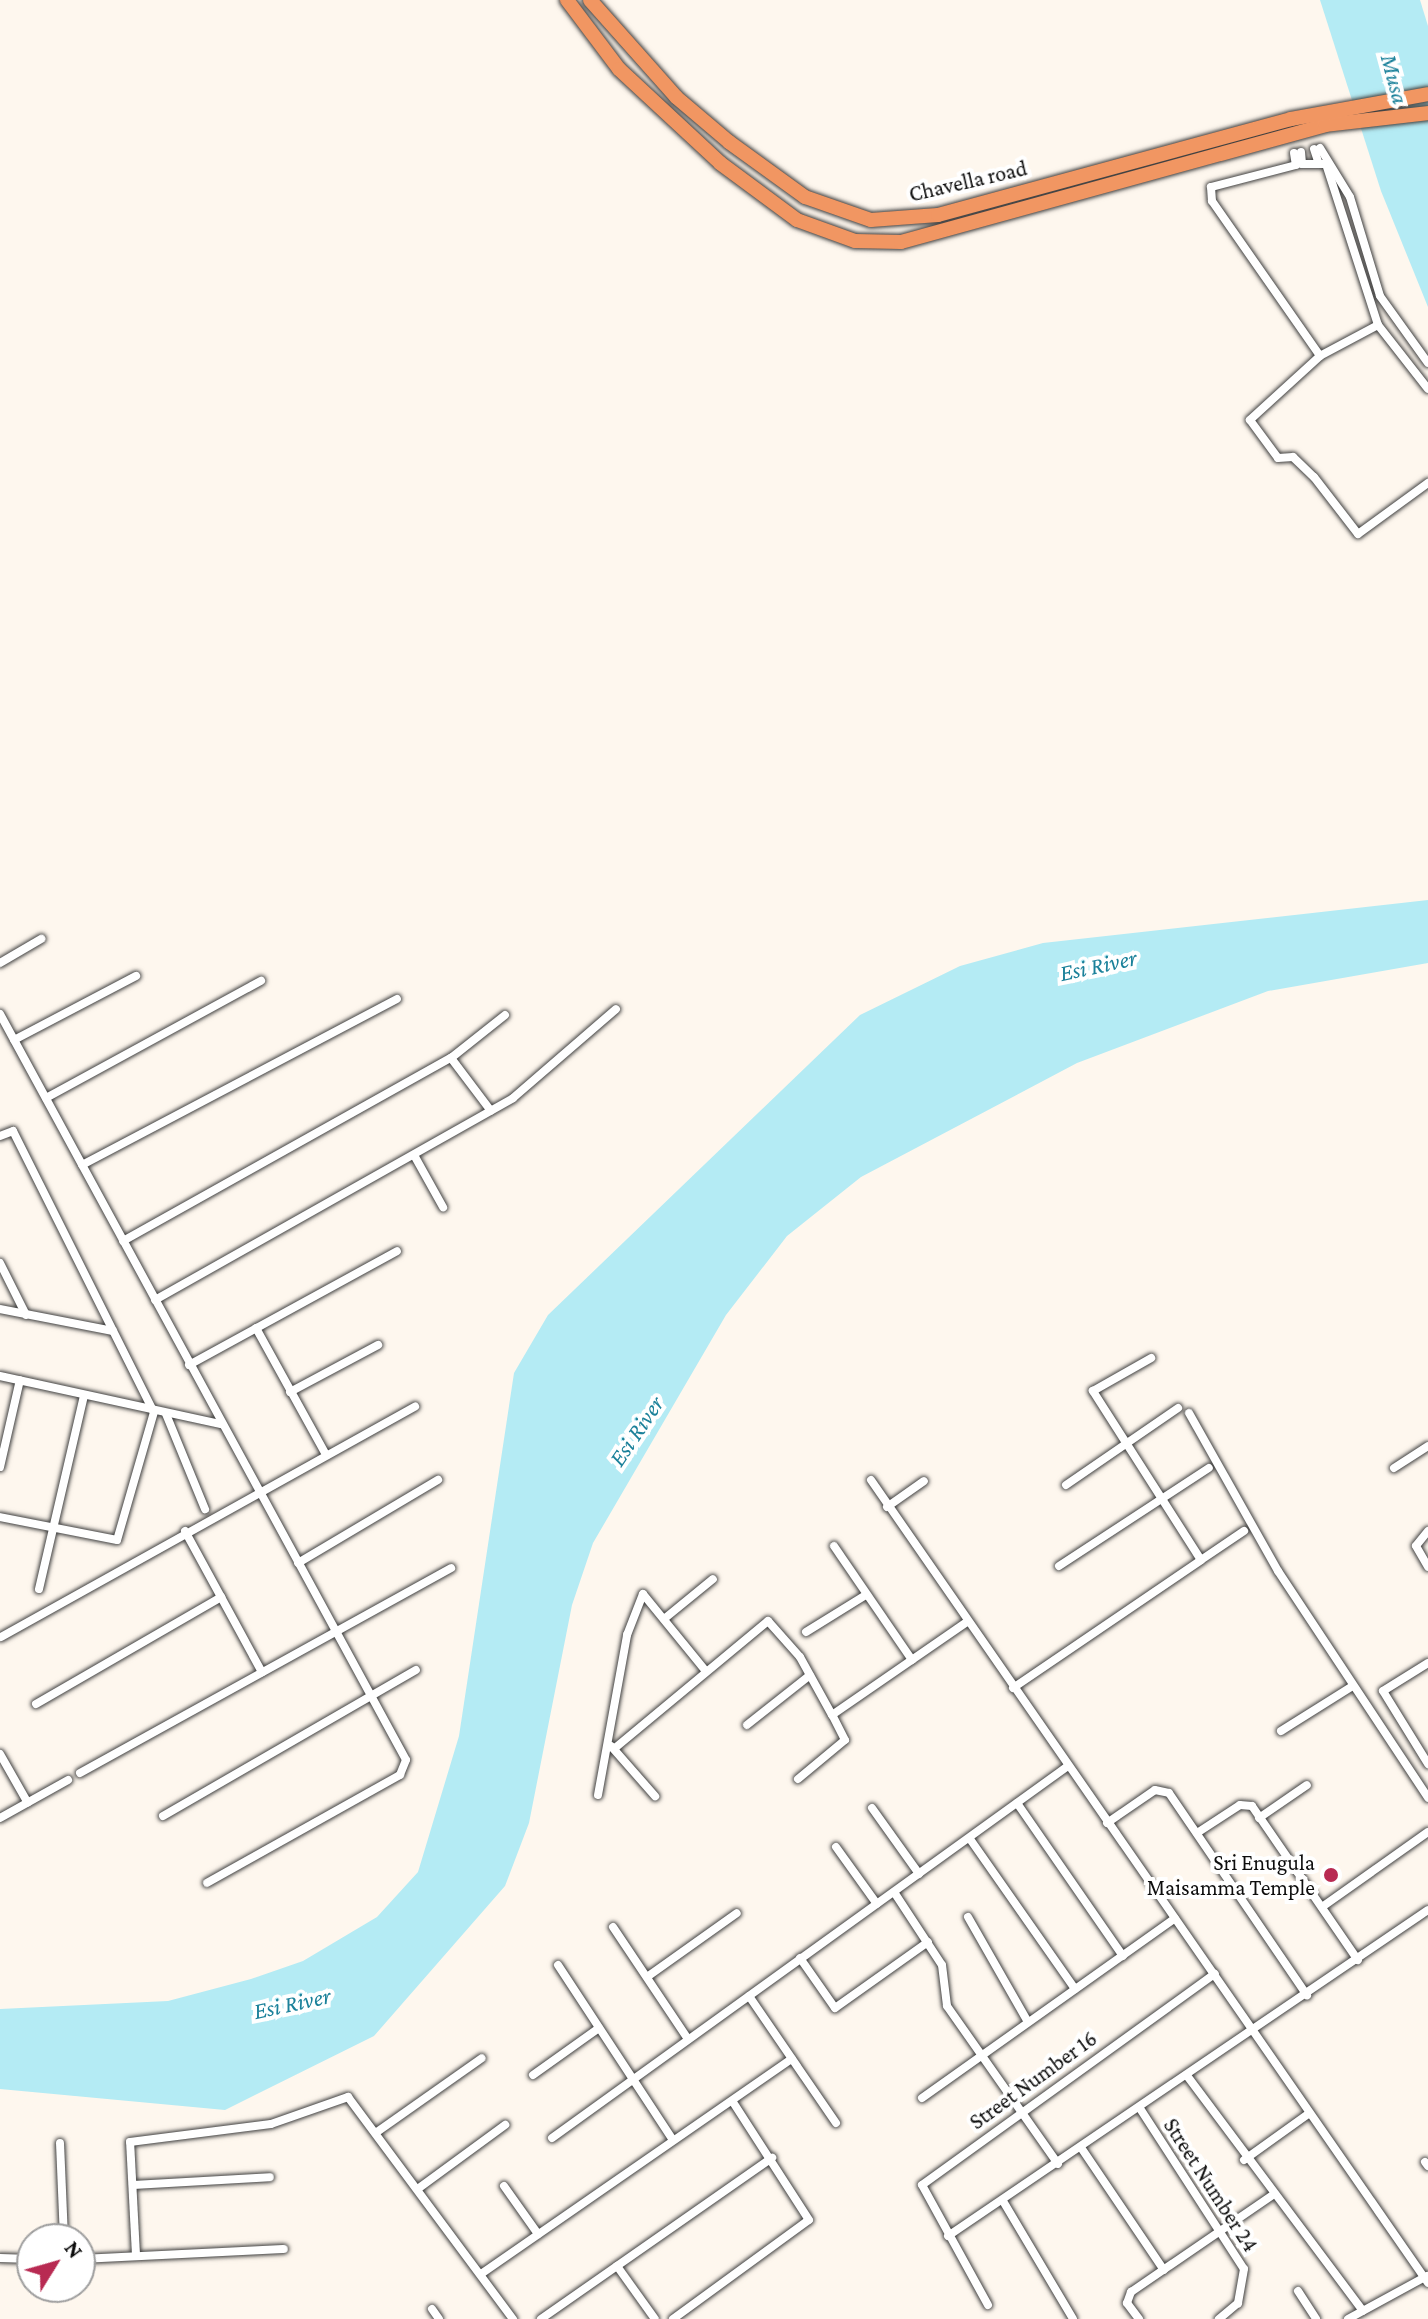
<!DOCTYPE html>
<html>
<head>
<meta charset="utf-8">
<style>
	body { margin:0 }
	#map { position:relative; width:1428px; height:2319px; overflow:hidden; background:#fef7ee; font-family:"Crimson Pro",serif }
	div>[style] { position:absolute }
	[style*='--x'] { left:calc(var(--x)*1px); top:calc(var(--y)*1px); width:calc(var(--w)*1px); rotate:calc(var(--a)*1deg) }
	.water>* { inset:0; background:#b4ebf4 }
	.roads { filter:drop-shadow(0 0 2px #404040) drop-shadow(0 0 2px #404040) }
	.minor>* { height:8px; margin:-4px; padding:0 4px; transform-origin:4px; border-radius:4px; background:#fff }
	.trunk>* { height:14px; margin:-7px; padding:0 7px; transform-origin:7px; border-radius:7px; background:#f19662 }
	.dots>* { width:22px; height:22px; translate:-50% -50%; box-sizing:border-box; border:4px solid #fff; border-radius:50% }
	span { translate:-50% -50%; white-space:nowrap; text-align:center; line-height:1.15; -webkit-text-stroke:8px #fff; paint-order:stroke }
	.street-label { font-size:22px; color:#0d0d0d }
	.poi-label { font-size:22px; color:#0d0d0d }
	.right { translate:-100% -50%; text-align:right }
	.water-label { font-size:24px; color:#1b819a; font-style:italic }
	.north { position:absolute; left:16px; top:2223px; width:80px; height:80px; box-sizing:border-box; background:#fff; border:2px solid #9e9e9e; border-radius:50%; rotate:53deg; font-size:22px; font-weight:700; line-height:32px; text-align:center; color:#0d0d0d }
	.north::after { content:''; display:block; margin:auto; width:28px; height:36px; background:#b82a52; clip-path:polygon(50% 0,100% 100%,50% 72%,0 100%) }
</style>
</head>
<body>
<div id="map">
	<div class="water">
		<i style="clip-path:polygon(1320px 0,1420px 0,1428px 26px,1428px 307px,1381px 191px)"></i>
		<i style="clip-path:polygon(1428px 900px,1428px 963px,1268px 991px,1077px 1063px,861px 1177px,787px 1236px,726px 1315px,593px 1543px,572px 1605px,529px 1823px,505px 1886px,374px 2036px,225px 2110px,0 2089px,0 2009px,168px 2001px,251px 1979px,303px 1961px,377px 1917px,418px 1872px,459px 1736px,514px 1373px,548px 1315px,860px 1015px,960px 966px,1043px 943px)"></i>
	</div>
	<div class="roads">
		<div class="minor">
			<i style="--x:1320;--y:148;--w:57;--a:58.5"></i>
			<i style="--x:1350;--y:197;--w:103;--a:73.1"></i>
			<i style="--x:1380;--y:296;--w:82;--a:54.4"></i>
			<i style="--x:1314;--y:149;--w:13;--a:72"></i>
			<i style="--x:1301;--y:152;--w:12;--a:85"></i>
			<i style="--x:1302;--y:164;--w:24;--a:0"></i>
			<i style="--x:1326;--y:164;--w:169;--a:72.1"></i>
			<i style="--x:1378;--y:325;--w:66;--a:151.9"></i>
			<i style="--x:1320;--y:356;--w:95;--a:137.6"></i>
			<i style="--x:1250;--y:420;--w:47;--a:53.6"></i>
			<i style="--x:1278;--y:458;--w:15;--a:-4"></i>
			<i style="--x:1293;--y:457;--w:29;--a:44"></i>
			<i style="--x:1314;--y:477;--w:72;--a:52.3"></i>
			<i style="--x:1358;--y:534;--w:87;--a:-36.1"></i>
			<i style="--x:1294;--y:153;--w:12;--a:81"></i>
			<i style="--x:1296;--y:165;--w:88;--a:165.5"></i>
			<i style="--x:1211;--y:187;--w:14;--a:86"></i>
			<i style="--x:1212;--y:201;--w:189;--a:55.1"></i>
			<i style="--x:1378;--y:325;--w:81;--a:52"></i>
			<i style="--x:0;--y:963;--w:48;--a:-30.3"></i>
			<i style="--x:0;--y:1014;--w:849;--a:61.44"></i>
			<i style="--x:406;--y:1760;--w:16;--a:112"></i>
			<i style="--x:400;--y:1775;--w:221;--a:150.8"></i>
			<i style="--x:14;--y:1040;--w:138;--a:-27.7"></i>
			<i style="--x:451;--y:1058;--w:66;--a:53"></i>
			<i style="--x:46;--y:1098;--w:245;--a:-28.6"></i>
			<i style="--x:0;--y:1136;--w:14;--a:-21"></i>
			<i style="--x:13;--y:1131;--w:314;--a:63.4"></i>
			<i style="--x:154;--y:1412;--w:133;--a:106.1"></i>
			<i style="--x:117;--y:1540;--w:119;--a:-168.9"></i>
			<i style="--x:414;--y:1155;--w:60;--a:60.9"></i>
			<i style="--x:82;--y:1165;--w:356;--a:-27.8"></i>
			<i style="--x:123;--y:1241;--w:376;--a:-29.2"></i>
			<i style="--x:451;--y:1058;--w:69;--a:-38.5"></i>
			<i style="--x:0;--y:1263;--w:58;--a:63.4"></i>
			<i style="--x:155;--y:1300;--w:411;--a:-29.4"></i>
			<i style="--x:513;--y:1098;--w:136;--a:-40.8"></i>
			<i style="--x:0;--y:1309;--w:115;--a:11"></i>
			<i style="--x:256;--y:1328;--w:143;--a:61.1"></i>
			<i style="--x:189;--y:1365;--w:237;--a:-28.7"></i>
			<i style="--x:0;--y:1376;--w:226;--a:12.3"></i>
			<i style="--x:290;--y:1392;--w:100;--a:-28.1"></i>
			<i style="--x:1189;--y:1413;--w:181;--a:60.6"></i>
			<i style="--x:1278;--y:1571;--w:272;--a:56.5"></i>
			<i style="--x:166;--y:1414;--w:103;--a:67.7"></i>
			<i style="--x:0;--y:1467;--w:89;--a:-77.1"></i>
			<i style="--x:1394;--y:1468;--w:40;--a:-32.9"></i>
			<i style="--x:871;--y:1480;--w:977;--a:55.25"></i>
			<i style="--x:1066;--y:1485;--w:136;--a:-34.5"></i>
			<i style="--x:887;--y:1507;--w:45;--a:-35.1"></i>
			<i style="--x:185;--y:1531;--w:161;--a:61.4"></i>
			<i style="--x:1428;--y:1531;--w:19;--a:129"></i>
			<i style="--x:1416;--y:1546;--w:24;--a:60"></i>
			<i style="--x:834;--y:1546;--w:138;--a:55.6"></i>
			<i style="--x:1201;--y:1560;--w:52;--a:-34"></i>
			<i style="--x:298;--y:1563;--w:163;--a:-30.7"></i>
			<i style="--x:1059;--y:1566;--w:179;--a:-33.2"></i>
			<i style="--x:39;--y:1589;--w:199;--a:-76.9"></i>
			<i style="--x:664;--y:1619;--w:63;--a:-39.2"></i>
			<i style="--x:806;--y:1632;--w:70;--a:-31.7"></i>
			<i style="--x:1;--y:1637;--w:474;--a:-29.1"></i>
			<i style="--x:1428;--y:1663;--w:53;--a:148.1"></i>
			<i style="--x:1383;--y:1691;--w:86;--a:58.3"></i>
			<i style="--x:1013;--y:1688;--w:227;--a:-34.2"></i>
			<i style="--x:1201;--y:1560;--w:201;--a:-122.6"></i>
			<i style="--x:1093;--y:1391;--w:67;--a:-29.6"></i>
			<i style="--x:36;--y:1704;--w:214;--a:-30"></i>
			<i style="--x:747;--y:1725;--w:80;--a:-38.4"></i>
			<i style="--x:1281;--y:1731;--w:83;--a:-32.2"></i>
			<i style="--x:611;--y:1746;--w:67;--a:48.7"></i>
			<i style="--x:615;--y:1748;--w:199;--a:-39.7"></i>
			<i style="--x:768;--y:1621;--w:48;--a:48.4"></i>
			<i style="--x:800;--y:1657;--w:66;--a:61.1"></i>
			<i style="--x:832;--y:1715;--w:164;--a:-34.6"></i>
			<i style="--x:0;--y:1754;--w:56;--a:60.3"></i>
			<i style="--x:80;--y:1773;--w:424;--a:-28.9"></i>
			<i style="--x:798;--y:1779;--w:61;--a:-39.7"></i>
			<i style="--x:845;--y:1740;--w:28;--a:-117"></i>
			<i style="--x:598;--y:1795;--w:163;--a:-79.7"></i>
			<i style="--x:627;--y:1635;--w:44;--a:-68.7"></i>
			<i style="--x:643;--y:1594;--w:98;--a:50.8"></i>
			<i style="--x:1017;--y:1803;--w:186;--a:55.3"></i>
			<i style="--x:872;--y:1808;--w:81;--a:54.5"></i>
			<i style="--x:163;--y:1816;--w:292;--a:-30"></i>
			<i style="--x:0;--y:1818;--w:78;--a:-29.2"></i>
			<i style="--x:1259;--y:1818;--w:58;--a:-34.5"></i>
			<i style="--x:1107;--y:1823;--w:58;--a:-34.5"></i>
			<i style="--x:1155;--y:1790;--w:14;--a:12"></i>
			<i style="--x:1169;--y:1793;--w:245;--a:55.7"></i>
			<i style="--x:1197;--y:1833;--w:51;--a:-33.1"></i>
			<i style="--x:1240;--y:1805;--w:12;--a:5"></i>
			<i style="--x:1252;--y:1806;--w:187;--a:55.5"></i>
			<i style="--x:970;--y:1839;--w:183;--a:55"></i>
			<i style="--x:836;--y:1847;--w:70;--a:54.3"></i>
			<i style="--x:894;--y:1892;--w:87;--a:56.7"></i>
			<i style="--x:942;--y:1965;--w:41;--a:83"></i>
			<i style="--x:947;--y:2006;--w:193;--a:54.9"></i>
			<i style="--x:1322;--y:1907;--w:130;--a:-35.3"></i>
			<i style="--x:968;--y:1917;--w:121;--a:60.3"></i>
			<i style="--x:613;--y:1927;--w:135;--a:56.2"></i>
			<i style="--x:800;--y:1958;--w:61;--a:55"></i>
			<i style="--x:835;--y:2008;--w:114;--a:-35.4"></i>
			<i style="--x:558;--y:1965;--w:209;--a:56.7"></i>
			<i style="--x:647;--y:1977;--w:110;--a:-35.4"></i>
			<i style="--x:749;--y:1996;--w:154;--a:55.6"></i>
			<i style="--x:533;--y:2075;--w:81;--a:-35.5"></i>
			<i style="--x:1188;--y:2077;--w:292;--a:53.2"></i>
			<i style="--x:922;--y:2098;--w:310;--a:-35.4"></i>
			<i style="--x:1141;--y:2110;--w:189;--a:57.1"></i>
			<i style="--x:1244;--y:2269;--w:35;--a:100"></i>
			<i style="--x:1238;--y:2303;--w:25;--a:140"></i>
			<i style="--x:377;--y:2132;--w:128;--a:-35.2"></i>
			<i style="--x:552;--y:2138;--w:636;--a:-35.79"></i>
			<i style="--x:60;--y:2143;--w:96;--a:87.6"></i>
			<i style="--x:1082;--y:2149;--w:146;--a:55.9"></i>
			<i style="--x:1244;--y:2160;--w:79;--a:-35.7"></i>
			<i style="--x:1425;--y:2162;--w:5;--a:53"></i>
			<i style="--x:133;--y:2185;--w:137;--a:-3.3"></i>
			<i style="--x:504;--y:2186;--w:59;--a:54.7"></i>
			<i style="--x:419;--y:2188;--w:107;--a:-36.2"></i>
			<i style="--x:1003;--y:2201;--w:137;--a:59.3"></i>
			<i style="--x:948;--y:2236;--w:580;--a:-34.18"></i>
			<i style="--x:136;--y:2255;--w:113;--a:-93"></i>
			<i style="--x:130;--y:2142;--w:142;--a:-7.3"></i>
			<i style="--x:271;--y:2124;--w:82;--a:-19.3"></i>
			<i style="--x:348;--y:2097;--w:277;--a:53.4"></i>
			<i style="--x:0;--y:2258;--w:32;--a:2"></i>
			<i style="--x:80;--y:2259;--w:204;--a:-2.8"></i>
			<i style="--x:617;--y:2266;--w:65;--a:54.4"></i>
			<i style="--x:481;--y:2274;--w:378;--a:-34.7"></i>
			<i style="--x:1298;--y:2291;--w:33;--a:57"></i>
			<i style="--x:988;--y:2305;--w:137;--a:-118.8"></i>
			<i style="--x:922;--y:2185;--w:361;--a:-35.8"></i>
			<i style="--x:432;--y:2309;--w:12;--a:55"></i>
			<i style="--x:541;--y:2319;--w:282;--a:-34.9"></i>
			<i style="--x:673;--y:2319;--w:168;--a:-36.1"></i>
			<i style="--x:809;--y:2220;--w:140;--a:-122.8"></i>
			<i style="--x:1139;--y:2319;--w:20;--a:-127"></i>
			<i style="--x:1127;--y:2303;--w:12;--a:-70"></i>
			<i style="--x:1131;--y:2292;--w:170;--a:-34.4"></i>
			<i style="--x:1348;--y:2319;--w:90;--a:-28.6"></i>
		</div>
		<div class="trunk">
			<i style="--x:567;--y:0;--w:86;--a:53"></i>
			<i style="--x:619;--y:69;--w:138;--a:42.9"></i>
			<i style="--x:720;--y:163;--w:96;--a:36.5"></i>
			<i style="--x:797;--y:220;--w:62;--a:19.9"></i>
			<i style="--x:855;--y:241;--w:46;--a:1.2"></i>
			<i style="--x:901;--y:242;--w:440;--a:-15.4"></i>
			<i style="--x:1325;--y:125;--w:104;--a:-6.6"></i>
			<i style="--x:590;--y:0;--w:130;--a:48.4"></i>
			<i style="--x:676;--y:97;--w:70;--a:40.3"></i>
			<i style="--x:729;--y:142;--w:94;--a:35.9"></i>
			<i style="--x:805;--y:197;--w:70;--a:19.2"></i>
			<i style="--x:871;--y:220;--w:67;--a:-4.3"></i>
			<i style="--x:938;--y:215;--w:366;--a:-15.2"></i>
			<i style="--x:1291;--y:119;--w:139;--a:-10.3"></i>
		</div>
	</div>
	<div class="dots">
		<i style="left:1331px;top:1875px;background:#b82a52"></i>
	</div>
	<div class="street-label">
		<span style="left:968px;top:181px;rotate:-13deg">Chavella road</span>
		<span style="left:1033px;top:2080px;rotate:-36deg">Street Number 16</span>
		<span style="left:1211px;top:2185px;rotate:57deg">Street Number 24</span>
	</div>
	<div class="poi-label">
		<span class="right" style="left:1315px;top:1875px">Sri Enugula<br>Maisamma Temple</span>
	</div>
	<div class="water-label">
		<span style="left:1395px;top:79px;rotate:75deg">Musa</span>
		<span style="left:1098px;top:965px;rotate:-12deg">Esi River</span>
		<span style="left:636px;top:1431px;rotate:-56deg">Esi River</span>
		<span style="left:292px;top:2003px;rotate:-12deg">Esi River</span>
	</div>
	<div class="north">N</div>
</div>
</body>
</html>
